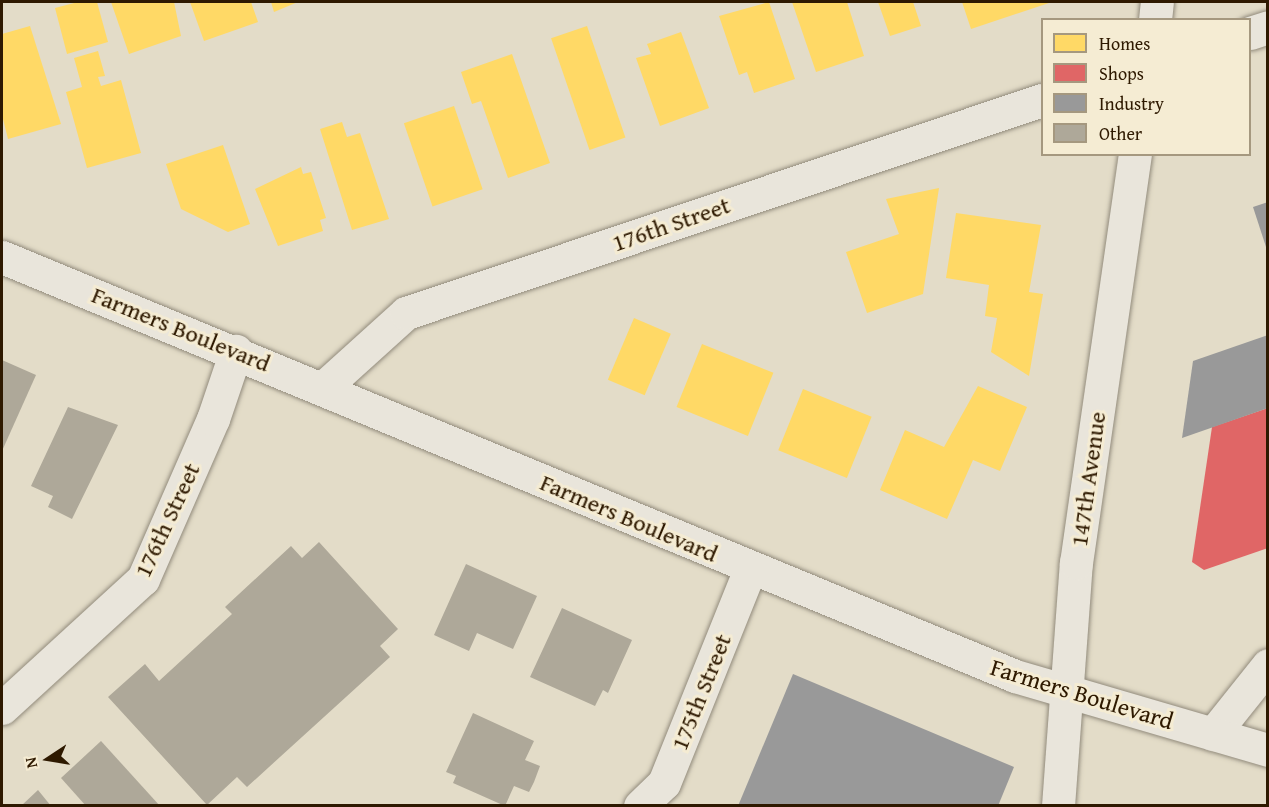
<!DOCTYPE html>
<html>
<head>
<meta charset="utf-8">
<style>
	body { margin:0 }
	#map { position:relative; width:1269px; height:807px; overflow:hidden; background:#e3dcc8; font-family:"Gentium Book Plus",serif }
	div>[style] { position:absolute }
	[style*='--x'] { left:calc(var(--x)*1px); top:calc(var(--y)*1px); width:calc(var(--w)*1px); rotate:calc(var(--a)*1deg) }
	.homes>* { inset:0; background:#ffd966; transform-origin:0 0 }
	.shops>* { inset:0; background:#e06666 }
	.industry>* { inset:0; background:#999 }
	.building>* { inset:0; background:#aea899 }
	.roads { filter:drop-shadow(0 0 2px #928b7c) drop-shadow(0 0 2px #928b7c) }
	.street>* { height:33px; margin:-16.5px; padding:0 16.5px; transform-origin:16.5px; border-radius:16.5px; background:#e9e5db }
	.secondary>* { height:33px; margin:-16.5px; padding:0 16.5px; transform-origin:16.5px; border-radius:16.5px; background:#e9e5db }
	span { translate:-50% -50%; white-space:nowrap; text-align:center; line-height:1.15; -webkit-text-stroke:6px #f5ecd3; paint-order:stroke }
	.street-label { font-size:24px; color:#2e1900 }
	.frame { position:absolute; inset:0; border:3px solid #2e1900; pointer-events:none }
	.legend { position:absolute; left:1041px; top:18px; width:210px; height:138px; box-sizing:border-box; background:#f5ecd3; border:2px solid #a5987f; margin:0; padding:8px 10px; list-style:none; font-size:18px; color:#2e1900 }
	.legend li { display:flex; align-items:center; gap:12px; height:30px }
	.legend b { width:30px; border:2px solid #a5987f }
	.north { position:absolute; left:18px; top:729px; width:60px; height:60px; -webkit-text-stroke:4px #f5ecd3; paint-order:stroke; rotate:258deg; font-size:16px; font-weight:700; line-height:24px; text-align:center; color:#2e1900 }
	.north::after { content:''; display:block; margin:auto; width:21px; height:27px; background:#2e1900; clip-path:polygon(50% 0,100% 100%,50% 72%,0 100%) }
</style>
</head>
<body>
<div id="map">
	<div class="homes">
		<i style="clip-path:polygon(78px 2px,97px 2px,108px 42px,67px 54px,55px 8px)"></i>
		<i style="clip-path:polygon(111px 2px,174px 2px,181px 36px,129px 54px)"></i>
		<i style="clip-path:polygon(190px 2px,251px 2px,258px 22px,204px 41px)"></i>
		<i style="clip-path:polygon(271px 2px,298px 2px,274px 12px)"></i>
		<i style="clip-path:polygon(769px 2px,795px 79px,754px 93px,747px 72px,739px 75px,719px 16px)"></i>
		<i style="clip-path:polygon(792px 2px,847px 2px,864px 56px,816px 72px)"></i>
		<i style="clip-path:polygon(878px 2px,913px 2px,921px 26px,890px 36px)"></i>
		<i style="clip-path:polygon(962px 2px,1052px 2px,971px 29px)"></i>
		<i style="clip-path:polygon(30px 26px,61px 124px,8px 139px,2px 115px,2px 34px)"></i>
		<i style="left:587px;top:26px;width:118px;height:38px;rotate:71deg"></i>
		<i style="clip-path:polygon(681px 32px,709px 108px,660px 126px,636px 58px,651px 54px,647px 44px)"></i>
		<i style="clip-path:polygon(98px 51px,105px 76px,98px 77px,101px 86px,121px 80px,141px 153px,87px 168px,66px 92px,82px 87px,74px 58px)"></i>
		<i style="clip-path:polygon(512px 54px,550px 163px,508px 178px,481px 101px,472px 104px,461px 72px)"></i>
		<i style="left:454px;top:106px;width:88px;height:53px;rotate:71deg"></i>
		<i style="clip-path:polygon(342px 122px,347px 137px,360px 133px,389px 219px,352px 230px,320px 129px)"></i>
		<i style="clip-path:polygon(223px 145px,250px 224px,228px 232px,181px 209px,166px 164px)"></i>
		<i style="clip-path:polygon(301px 167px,303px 174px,311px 172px,326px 218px,320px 220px,323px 231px,278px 246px,255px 189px)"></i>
		<i style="clip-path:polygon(939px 188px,923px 294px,867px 313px,846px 252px,899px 234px,886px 199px)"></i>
		<i style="clip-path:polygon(956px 213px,1041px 225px,1029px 292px,1043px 294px,1029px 376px,991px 352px,997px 318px,985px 316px,989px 285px,946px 278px)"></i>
		<i style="left:634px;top:318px;width:40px;height:67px;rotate:23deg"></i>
		<i style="left:702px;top:344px;width:77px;height:68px;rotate:22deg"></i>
		<i style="clip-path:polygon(978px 386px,1027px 407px,1000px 471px,973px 460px,947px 519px,880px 490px,905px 430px,944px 447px)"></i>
		<i style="left:803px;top:389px;width:74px;height:66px;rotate:22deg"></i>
	</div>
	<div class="shops">
		<i style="clip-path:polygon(1268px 408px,1268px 548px,1204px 570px,1192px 562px,1212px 427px)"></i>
	</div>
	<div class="industry">
		<i style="clip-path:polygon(1268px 202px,1268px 250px,1267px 250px,1253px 207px)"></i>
		<i style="clip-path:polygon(1268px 335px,1268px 408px,1182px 438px,1193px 361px)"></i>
		<i style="clip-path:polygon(793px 674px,1014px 767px,998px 806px,738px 806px)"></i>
	</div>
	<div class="building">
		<i style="clip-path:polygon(2px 360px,36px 375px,2px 451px)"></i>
		<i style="clip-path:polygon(68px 407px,118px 425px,72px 519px,48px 507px,53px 496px,31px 486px)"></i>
		<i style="clip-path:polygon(319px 542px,398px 629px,380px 646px,390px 657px,247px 787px,237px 777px,207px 805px,108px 697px,145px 664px,159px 681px,232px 614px,225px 607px,291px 546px,302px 558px)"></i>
		<i style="clip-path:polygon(466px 564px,537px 596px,513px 649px,477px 633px,469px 651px,434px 635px)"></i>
		<i style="clip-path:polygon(562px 608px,632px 640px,608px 693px,603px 690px,595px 706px,530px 677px)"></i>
		<i style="clip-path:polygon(473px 713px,534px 741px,525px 760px,540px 766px,534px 782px,529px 792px,514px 786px,505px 806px,453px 783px,456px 776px,446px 772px)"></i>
		<i style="clip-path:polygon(101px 741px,160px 806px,86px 806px,61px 778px)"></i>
		<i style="clip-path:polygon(38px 790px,51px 806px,21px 806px)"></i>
	</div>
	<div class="roads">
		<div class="street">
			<i style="--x:1250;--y:33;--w:19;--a:-18"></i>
			<i style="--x:323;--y:388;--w:112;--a:-42.1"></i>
			<i style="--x:406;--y:313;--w:671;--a:-18.52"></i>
			<i style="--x:2;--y:708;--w:191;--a:-42.5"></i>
			<i style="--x:143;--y:579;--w:175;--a:-66.4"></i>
			<i style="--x:213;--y:419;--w:72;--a:-71.3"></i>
			<i style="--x:1213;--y:734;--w:88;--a:-51.4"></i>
			<i style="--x:640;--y:806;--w:33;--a:-44"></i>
			<i style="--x:664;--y:783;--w:231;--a:-68.1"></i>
		</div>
		<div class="secondary">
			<i style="--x:1155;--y:20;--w:18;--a:-84"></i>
			<i style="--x:2;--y:257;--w:1096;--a:22.47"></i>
			<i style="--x:1015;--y:676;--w:264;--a:16.3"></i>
			<i style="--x:1058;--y:806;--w:244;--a:-85.8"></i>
			<i style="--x:1076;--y:563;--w:413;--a:-81.8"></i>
		</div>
	</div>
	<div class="street-label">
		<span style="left:671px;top:224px;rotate:-19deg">176th Street</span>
		<span style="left:181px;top:329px;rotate:22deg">Farmers Boulevard</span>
		<span style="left:1088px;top:479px;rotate:-82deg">147th Avenue</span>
		<span style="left:629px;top:518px;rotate:23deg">Farmers Boulevard</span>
		<span style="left:167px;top:520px;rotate:-65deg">176th Street</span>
		<span style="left:701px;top:692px;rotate:-68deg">175th Street</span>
		<span style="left:1082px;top:694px;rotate:17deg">Farmers Boulevard</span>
	</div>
	<div class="frame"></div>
	<ul class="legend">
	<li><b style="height:16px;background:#ffd966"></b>Homes</li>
	<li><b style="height:16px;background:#e06666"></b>Shops</li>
	<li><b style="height:16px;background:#999"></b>Industry</li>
	<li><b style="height:16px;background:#aea899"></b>Other</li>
	</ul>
	<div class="north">N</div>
</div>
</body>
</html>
